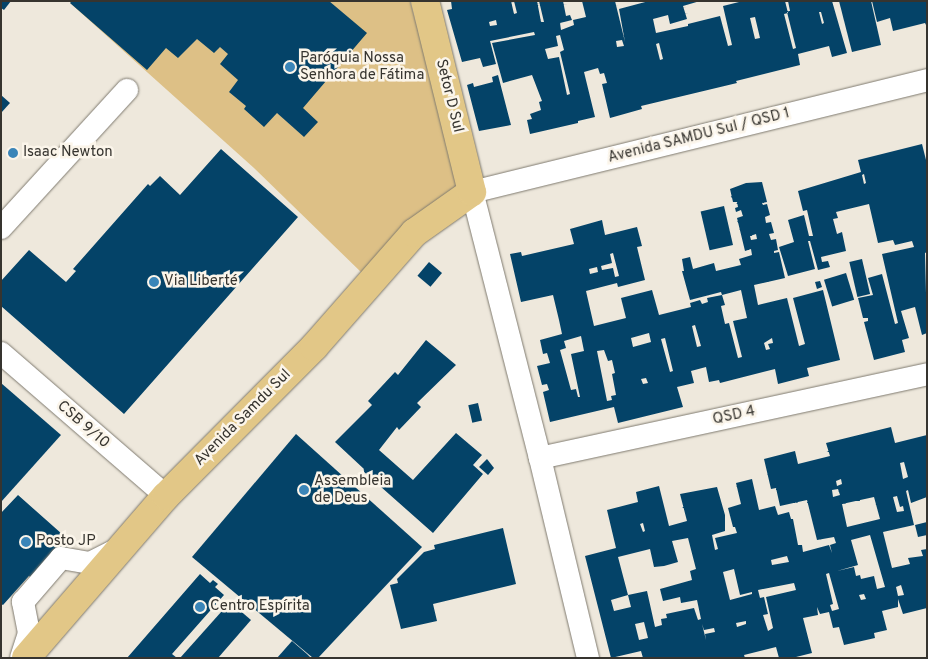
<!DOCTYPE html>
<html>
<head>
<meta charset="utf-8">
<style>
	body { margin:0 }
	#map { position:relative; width:928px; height:659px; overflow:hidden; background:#eee8dc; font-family:Overpass,sans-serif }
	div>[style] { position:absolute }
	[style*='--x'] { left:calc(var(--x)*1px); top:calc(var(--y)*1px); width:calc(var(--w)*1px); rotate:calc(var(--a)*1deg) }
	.green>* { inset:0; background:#ddc086 }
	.building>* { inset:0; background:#044368; transform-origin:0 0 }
	.roads { filter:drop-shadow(0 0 1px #7f7a6f) drop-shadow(0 0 1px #7f7a6f) }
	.minor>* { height:22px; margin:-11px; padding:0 11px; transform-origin:11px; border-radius:11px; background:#fff }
	.major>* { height:28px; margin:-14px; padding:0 14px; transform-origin:14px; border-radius:14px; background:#e2c787 }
	.dots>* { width:14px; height:14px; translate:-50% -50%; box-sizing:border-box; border:2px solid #fbf5ea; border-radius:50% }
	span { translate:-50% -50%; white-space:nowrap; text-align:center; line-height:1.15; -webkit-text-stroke:5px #fbf5ea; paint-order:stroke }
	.poi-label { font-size:15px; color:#36342f }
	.left { translate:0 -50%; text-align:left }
	.street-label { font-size:15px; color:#36342f }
	.frame { position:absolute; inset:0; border:2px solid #36342f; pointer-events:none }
</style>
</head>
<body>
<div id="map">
	<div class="green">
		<i style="clip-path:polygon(72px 1px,410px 1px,461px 187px,363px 274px,254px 168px,70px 3px)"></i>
	</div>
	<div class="building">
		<i style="clip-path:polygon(1px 1px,11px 1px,4px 10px,1px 8px)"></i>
		<i style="clip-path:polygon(72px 1px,329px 1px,367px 33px,303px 108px,318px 122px,304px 137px,277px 113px,264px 127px,244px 109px,246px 106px,229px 92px,238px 80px,220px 64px,228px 54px,220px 47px,214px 53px,197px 39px,178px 58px,166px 48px,147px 70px,70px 3px)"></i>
		<i style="clip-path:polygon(evenodd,451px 1px,511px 1px,514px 14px,517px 13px,514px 1px,537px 1px,541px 22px,544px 22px,539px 1px,563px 1px,566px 16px,570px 15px,572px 20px,560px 23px,561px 30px,574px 25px,573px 20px,586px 17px,582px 1px,615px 1px,625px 42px,619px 9px,649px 1px,700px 1px,683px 6px,687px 19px,670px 24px,668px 15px,653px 19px,656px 33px,688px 26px,688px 24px,720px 16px,728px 46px,732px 45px,723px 6px,743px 1px,785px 1px,788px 13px,784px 14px,793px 49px,796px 48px,787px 12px,790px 11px,788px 1px,832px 1px,847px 53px,832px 57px,829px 46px,798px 54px,800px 65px,736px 81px,737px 83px,641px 106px,642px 109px,610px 118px,602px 84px,607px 83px,604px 73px,600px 74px,598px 68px,584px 72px,595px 117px,578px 121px,578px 123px,530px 134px,527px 120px,532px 119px,530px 114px,541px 110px,539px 102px,542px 101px,532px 75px,503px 83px,492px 43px,535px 35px,534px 32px,490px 41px,496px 64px,483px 67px,480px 58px,462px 62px,447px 10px,452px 9px,451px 1px,819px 12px,821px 12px,824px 23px,822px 24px,819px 12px,451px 1px,755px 17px,760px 38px,755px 39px,750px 18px,755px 17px,451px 1px,496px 20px,497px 25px,490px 26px,489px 22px,496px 20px,451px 1px,560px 35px,564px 50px,560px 52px,570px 94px,567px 95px,559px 57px,548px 59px,545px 49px,558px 46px,556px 36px,560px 35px,451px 1px,622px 40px,624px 46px,617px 47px,616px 41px,622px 40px,451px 1px,659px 43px,663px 59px,660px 60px,656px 44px,659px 43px)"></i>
		<i style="clip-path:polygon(839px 1px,871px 1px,881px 45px,852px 52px)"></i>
		<i style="clip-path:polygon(872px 1px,927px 1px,927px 27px,925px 23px,893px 31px,890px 18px,877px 22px)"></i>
		<i style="clip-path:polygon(498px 75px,511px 125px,479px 131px,467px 85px,473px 83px,474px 87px,493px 82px,492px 77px)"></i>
		<i style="clip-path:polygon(1px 95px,10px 103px,1px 113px)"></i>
		<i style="clip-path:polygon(evenodd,922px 144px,927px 164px,927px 252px,925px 253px,927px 333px,922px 335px,915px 307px,901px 311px,909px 338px,902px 340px,905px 352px,874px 360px,864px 322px,868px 321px,868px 318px,863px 318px,858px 298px,873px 295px,868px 278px,882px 274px,895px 324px,898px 323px,882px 254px,914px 247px,912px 241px,895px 245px,893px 240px,878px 243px,869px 204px,836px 212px,838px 218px,833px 219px,837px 234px,842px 232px,846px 251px,821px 257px,822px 262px,828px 261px,830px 267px,818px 270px,810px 241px,808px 241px,815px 269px,788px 276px,779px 247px,794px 242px,788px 220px,804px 215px,809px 236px,813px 236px,807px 210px,803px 211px,798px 191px,861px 172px,858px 160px,922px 144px,864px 174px,866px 183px,864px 184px,862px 175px,864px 174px)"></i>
		<i style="clip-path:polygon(221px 149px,298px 217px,124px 414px,1px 306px,1px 281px,29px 250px,66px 282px,76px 271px,73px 269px,148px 184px,150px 186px,160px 176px,180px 195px)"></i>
		<i style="clip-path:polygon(evenodd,762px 182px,767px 202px,762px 203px,763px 205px,767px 204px,770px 215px,765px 217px,766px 223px,771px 222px,774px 233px,769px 234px,771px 240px,776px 239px,778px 250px,774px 251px,774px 253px,779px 252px,785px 278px,754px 285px,758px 305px,787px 298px,799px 346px,805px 344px,793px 298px,823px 290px,840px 360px,807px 368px,809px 376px,778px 384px,775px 369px,720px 383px,719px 380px,709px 382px,706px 367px,691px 371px,694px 383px,677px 387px,683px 407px,618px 423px,614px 407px,550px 422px,543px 392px,549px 390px,547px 384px,542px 385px,537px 366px,550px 363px,547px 353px,543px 354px,540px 340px,562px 334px,559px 320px,553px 295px,521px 302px,510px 254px,521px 252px,522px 256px,574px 244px,570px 229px,602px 220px,605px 235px,637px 227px,642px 246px,637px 247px,645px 280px,618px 287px,617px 283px,586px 291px,594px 326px,626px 318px,621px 298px,652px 290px,659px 315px,691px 307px,690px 303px,700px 300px,702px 304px,708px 302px,707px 298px,722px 295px,721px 292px,690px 300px,682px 271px,684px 271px,682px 259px,690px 257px,693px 269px,714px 263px,716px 271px,741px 265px,739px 259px,752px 255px,751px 249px,745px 251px,737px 218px,743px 216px,741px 210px,736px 212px,735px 208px,738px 207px,737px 202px,733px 202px,730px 189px,746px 183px,762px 182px,756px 234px,757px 239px,751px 240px,750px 236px,756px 234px,762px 182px,613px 253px,619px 276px,615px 277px,613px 268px,602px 270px,601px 266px,612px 263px,610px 254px,613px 253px,762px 182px,597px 267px,598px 272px,590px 274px,589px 269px,597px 267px,762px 182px,741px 290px,747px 318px,733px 321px,742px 357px,738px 358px,729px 323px,725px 324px,721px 306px,725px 305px,722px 295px,741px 290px,762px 182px,695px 325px,701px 346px,697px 347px,692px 326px,695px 325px,762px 182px,649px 333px,651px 342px,633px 347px,631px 338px,649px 333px,762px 182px,581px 336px,584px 351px,571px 354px,580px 397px,578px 397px,576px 389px,571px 390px,560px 350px,566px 348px,564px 341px,581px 336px,762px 182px,665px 338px,673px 371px,670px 372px,661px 339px,665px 338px,762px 182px,772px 338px,773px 343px,768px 344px,770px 349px,766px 350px,764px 343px,772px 338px,762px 182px,604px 350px,608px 361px,612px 360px,615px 373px,612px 374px,616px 395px,611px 396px,612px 400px,607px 401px,597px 351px,604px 350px,762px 182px,646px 378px,648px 383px,643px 384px,641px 379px,646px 378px)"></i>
		<i style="left:724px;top:206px;width:40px;height:24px;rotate:77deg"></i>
		<i style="left:862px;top:259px;width:36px;height:13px;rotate:77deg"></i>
		<i style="left:429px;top:262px;width:17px;height:18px;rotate:40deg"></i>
		<i style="left:846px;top:273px;width:28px;height:23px;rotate:73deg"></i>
		<i style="clip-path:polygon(820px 281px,822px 287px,817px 289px,815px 282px)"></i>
		<i style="clip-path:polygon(426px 340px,456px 365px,417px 403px,421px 407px,399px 430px,397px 427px,379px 450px,413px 480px,456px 433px,482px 455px,473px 465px,483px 474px,433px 533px,363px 471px,364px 469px,335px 442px,372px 405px,368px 401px,395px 372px,398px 375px)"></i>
		<i style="clip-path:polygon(1px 383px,61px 435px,1px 502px)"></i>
		<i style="left:478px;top:403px;width:18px;height:10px;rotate:77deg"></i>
		<i style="clip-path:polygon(evenodd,891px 427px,895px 443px,927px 435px,927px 497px,911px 503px,908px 490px,906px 491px,914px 525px,883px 532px,892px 568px,910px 564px,908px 558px,923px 556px,921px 550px,927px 549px,927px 608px,903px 614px,898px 599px,898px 607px,882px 611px,887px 630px,874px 633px,875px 638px,844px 645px,839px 627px,833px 628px,829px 612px,820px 614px,817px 607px,818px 615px,803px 618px,812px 653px,792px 658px,779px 658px,776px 647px,744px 655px,745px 658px,643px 658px,641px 651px,611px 658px,585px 556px,616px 548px,607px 510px,638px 502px,636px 492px,659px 486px,669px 526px,687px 521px,680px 494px,717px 487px,725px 515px,725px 531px,712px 535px,715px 550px,718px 549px,715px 538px,737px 533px,735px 527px,733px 527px,728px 508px,741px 504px,736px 483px,752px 479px,759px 510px,775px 506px,778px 515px,789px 512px,791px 519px,793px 519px,798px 545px,802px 545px,803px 552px,829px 545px,832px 553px,830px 545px,836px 543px,834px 537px,817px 540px,807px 500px,780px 506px,776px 488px,771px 489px,764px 459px,795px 451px,798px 464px,830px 456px,826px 443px,891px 427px,904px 462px,908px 477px,903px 479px,900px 463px,904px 462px,891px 427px,841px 479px,842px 484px,837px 486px,836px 481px,841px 479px,891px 427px,838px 489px,840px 495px,833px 497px,832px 490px,838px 489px,891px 427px,897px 496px,900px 507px,903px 506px,904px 511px,897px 512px,893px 497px,897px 496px,891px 427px,874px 497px,880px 519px,847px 527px,842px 504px,874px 497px,891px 427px,643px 523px,645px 531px,643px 532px,640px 524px,643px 523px,891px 427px,870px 535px,885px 587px,877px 589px,874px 576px,861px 579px,860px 575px,856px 576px,854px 567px,837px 571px,858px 565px,851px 540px,870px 535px,891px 427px,688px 538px,696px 569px,690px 571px,692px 580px,660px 589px,663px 601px,680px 597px,681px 603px,697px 600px,701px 619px,698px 620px,694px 608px,666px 614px,667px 618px,661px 619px,662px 625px,655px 627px,647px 591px,628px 595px,631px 607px,614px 611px,611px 600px,628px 595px,618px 557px,650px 549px,654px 567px,664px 566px,678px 562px,672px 541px,688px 538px,891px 427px,787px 556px,789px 562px,772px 565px,771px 560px,787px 556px,891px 427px,734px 569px,740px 595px,752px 592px,752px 594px,730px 600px,723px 572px,734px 569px,891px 427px,829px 573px,839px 609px,832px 611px,830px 605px,833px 604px,826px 574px,829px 573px,891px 427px,794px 583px,796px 590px,766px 597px,773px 628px,768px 631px,763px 615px,768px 614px,764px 597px,760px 598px,758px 590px,794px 583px,891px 427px,901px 585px,904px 595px,898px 596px,896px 587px,901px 585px,891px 427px,864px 594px,866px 599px,861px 600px,859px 595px,864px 594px,891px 427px,746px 621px,746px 624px,737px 627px,736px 623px,746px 621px,891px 427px,644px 622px,648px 638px,639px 640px,635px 624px,644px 622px,891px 427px,702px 624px,704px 630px,714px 628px,715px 632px,705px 634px,706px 640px,702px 624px)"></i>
		<i style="clip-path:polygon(296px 434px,422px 547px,318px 658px,313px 658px,192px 557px)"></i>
		<i style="clip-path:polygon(487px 459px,494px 468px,488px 475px,479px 467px)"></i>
		<i style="clip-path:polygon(18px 495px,71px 542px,36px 582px,29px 576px,3px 605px,1px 604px,1px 513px)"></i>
		<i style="clip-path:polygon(927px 522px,927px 535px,918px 537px,915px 525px)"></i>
		<i style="clip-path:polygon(503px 528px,516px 584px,433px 604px,437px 621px,401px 629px,390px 585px,398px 583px,397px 579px,424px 552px,435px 549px,434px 545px)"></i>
		<i style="clip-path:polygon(200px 574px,210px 583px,213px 580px,218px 584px,215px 587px,224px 595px,172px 654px,177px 658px,127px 658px)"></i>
		<i style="clip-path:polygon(230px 602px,251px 620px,218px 658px,180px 658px)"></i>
		<i style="clip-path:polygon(292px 641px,307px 654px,311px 658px,277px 658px)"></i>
	</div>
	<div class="roads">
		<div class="minor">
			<i style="--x:1;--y:228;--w:187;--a:-47.6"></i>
			<i style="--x:1;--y:353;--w:218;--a:40.9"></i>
			<i style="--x:540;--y:458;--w:396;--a:-12.2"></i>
			<i style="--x:21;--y:658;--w:26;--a:-72"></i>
			<i style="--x:29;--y:633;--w:32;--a:-101"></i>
			<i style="--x:23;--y:602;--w:58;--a:-49.2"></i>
			<i style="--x:61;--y:558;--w:29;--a:10"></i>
			<i style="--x:90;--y:563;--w:31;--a:-27"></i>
			<i style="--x:588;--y:658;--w:206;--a:-103.5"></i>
			<i style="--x:540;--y:458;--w:275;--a:-104.3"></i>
			<i style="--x:472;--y:192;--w:469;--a:-13.8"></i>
		</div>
		<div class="major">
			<i style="--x:26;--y:658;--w:214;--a:-49.2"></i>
			<i style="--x:166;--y:496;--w:210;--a:-45.2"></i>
			<i style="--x:314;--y:347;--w:152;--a:-48.7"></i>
			<i style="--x:414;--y:233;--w:71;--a:-35.3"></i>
			<i style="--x:472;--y:192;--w:197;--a:-103.8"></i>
		</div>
	</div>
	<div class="dots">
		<i style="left:290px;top:67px;background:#3a85b8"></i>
		<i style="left:13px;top:153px;background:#3a85b8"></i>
		<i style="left:154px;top:282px;background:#3a85b8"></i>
		<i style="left:304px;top:490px;background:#3a85b8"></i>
		<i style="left:26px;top:542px;background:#3a85b8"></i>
		<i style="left:200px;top:607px;background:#3a85b8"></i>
	</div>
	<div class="poi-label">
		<span class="left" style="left:300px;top:67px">Paróquia Nossa<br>Senhora de Fátima</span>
		<span class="left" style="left:23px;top:153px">Isaac Newton</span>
		<span class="left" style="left:164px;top:282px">Via Liberté</span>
		<span class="left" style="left:314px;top:490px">Assembleia<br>de Deus</span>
		<span class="left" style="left:36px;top:542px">Posto JP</span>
		<span class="left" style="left:210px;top:607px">Centro Espírita</span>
	</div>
	<div class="street-label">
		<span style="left:449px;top:96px;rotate:76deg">Setor D Sul</span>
		<span style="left:699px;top:136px;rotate:-14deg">Avenida SAMDU Sul / QSD 1</span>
		<span style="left:734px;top:416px;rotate:-12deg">QSD 4</span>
		<span style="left:243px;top:418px;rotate:-45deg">Avenida Samdu Sul</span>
		<span style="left:83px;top:425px;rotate:41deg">CSB 9/10</span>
	</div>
	<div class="frame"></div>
</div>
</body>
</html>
